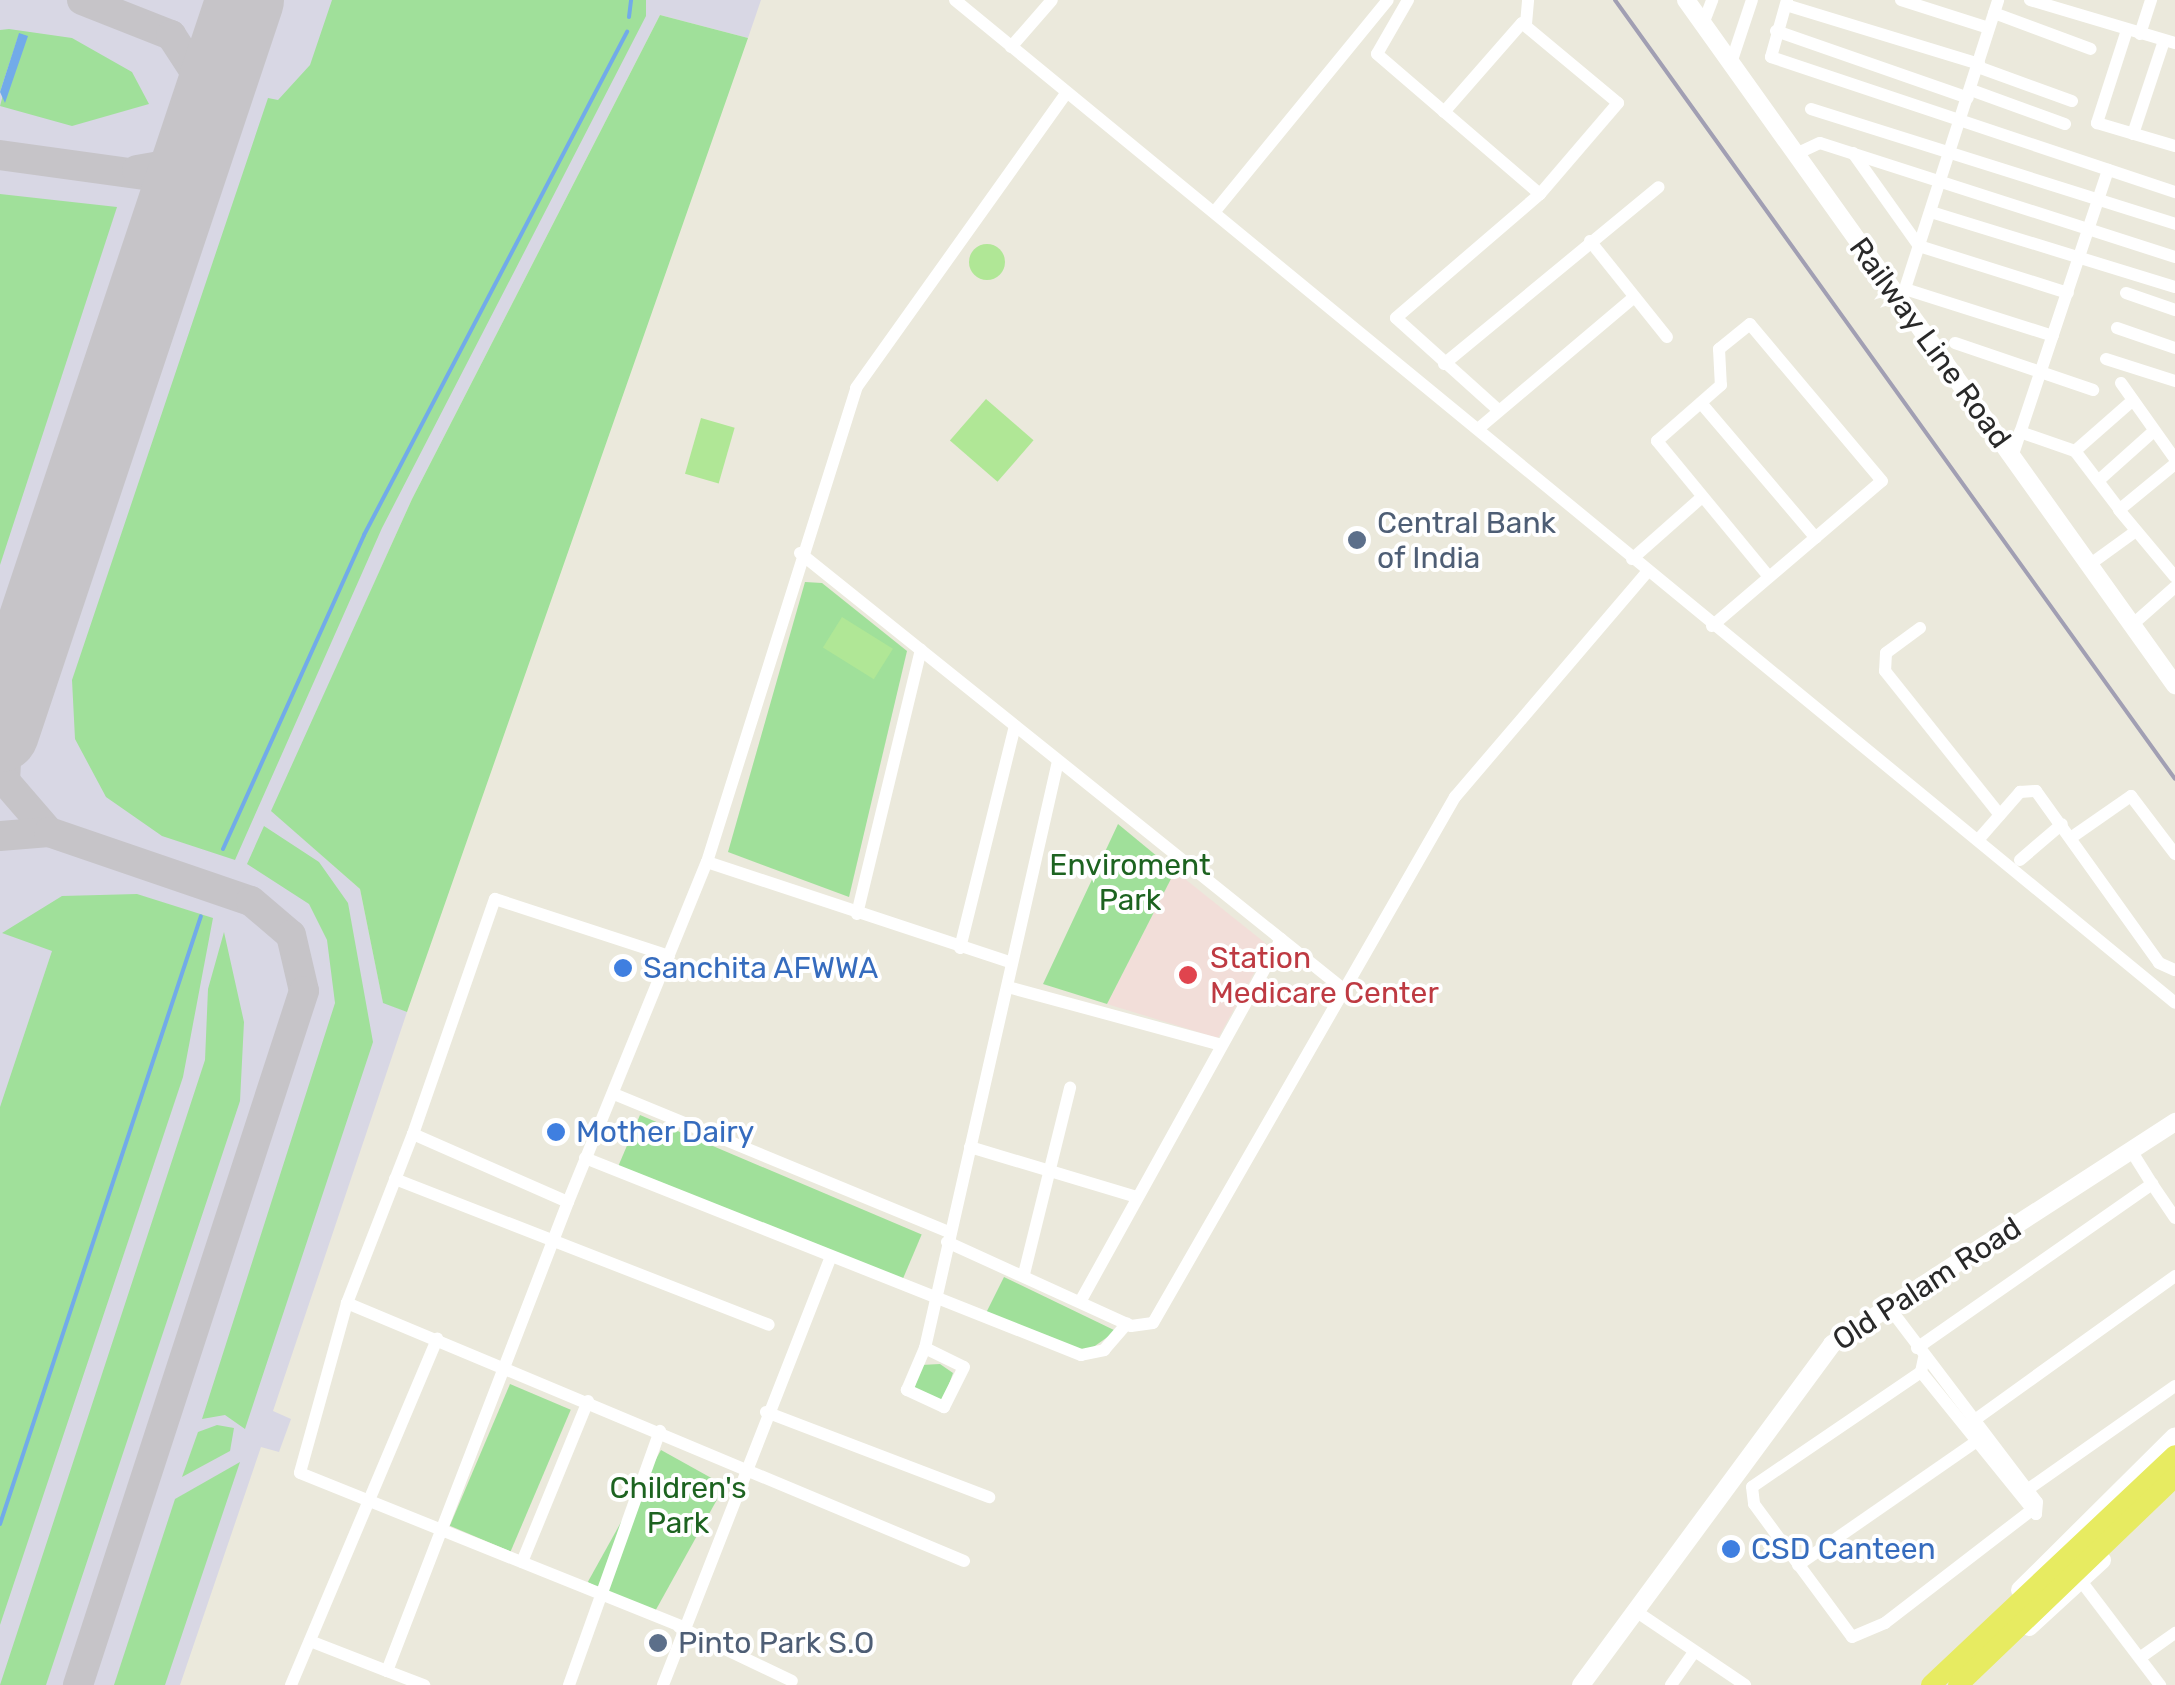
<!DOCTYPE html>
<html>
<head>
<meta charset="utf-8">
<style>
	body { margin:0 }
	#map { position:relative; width:2175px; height:1685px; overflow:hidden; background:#ebe9dc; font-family:Rubik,sans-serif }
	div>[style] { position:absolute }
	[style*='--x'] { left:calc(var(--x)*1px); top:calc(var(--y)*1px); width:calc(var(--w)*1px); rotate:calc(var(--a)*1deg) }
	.medical>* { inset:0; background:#f2ded9 }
	.airport>* { inset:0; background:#d8d7e4 }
	.green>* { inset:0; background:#a0e09a; transform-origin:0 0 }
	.pitch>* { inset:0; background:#b0e796; transform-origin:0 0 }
	.round { border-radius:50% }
	.water>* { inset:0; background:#72abe9 }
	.stream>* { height:4px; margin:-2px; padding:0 2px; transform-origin:2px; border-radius:2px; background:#72abe9 }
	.taxiway>* { height:30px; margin:-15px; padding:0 15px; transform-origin:15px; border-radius:15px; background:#c6c4c8 }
	.runway>* { height:78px; margin:-39px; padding:0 39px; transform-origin:39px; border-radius:39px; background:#c6c4c8 }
	.street>* { height:12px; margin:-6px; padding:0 6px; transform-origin:6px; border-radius:6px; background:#fff }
	.secondary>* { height:18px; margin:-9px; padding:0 9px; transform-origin:9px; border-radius:9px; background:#fff }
	.primary>* { height:20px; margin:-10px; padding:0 10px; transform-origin:10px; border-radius:10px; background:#e7eb61 }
	.rail>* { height:4px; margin:-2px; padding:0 2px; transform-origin:2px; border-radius:2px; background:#a19fb3 }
	.dots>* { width:28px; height:28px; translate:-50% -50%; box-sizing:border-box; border:5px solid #fff; border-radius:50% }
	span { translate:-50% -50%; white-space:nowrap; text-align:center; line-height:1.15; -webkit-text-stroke:8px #fff; paint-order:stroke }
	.street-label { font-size:30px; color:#292929 }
	.service-label { font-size:30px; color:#4e5e75 }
	.left { translate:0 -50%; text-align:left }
	.park-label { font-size:30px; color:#1d6320 }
	.health-label { font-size:30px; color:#be3a42 }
	.shop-label { font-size:30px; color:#366cbe }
</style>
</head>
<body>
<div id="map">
	<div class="medical">
		<i style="clip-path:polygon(1175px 871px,1269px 946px,1218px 1038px,1107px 1004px)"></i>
	</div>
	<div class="airport">
		<i style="clip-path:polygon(0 0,761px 0,748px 38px,660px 15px,412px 499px,272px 811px,360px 889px,383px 1002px,407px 1012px,273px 1411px,291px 1419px,279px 1452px,261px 1447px,180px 1685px,0 1685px)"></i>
	</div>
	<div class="green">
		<i style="clip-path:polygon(332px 0,646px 0,646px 16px,382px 528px,235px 860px,162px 836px,106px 797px,75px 739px,72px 680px,268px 98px,278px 100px,310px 65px)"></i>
		<i style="clip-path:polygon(660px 15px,748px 38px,407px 1012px,383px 1003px,360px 889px,271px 811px,412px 499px)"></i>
		<i style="clip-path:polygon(9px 29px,72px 38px,132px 72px,149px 104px,72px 126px,0 106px,19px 34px,0 92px,0 30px)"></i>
		<i style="clip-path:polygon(0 194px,117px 207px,0 565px)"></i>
		<i style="clip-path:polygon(805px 582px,822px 583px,907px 651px,849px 897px,728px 852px)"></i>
		<i style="clip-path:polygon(1118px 824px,1175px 871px,1107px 1004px,1043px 984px)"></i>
		<i style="clip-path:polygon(264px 826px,319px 862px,348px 903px,373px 1042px,245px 1429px,225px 1415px,202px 1419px,335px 1003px,327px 940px,309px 904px,247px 864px)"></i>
		<i style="clip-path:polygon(137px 894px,213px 918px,183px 1077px,0 1625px,0 1107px,52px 951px,2px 933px,62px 896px)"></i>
		<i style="clip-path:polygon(224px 932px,244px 1022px,240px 1101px,46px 1685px,0 1685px,205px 1060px,208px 989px)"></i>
		<i style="left:640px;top:1115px;width:306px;height:56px;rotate:23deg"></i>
		<i style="clip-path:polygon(1004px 1277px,1116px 1331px,1085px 1353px,986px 1313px)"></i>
		<i style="clip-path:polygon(940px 1364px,953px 1373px,942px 1404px,914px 1390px,921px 1365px)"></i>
		<i style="left:510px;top:1384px;width:66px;height:154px;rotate:23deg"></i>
		<i style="clip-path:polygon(217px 1425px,234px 1428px,230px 1451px,182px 1477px,198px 1432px)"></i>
		<i style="left:661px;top:1450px;width:73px;height:151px;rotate:29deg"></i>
		<i style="clip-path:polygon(240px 1462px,165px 1685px,114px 1685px,175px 1499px)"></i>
	</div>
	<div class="pitch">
		<i class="round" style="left:969px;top:244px;width:36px;height:36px"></i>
		<i style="left:986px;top:399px;width:63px;height:55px;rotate:41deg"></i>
		<i style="left:701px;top:418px;width:35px;height:58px;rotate:16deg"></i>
		<i style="left:842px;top:617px;width:60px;height:36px;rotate:32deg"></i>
	</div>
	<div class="water">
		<i style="clip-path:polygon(19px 33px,28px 36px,5px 103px,0 92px)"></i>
	</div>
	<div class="stream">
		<i style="--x:629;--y:17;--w:17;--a:-83"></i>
		<i style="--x:223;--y:849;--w:344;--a:-65.8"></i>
		<i style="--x:364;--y:535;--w:568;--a:-62.4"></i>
		<i style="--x:0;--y:1524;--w:640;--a:-71.71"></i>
	</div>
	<div class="taxiway">
		<i style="--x:82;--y:0;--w:96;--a:21.5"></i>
		<i style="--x:171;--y:35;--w:51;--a:56.9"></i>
		<i style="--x:199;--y:78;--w:49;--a:86.5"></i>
		<i style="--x:216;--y:86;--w:49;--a:-78.2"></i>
		<i style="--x:226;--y:38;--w:39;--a:-100"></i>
		<i style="--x:0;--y:155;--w:160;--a:7.9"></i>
		<i style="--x:158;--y:177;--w:28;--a:60"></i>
		<i style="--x:172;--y:201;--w:27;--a:96"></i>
		<i style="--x:137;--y:170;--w:39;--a:-10"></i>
		<i style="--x:175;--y:163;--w:39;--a:-50"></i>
		<i style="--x:9;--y:705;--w:76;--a:93"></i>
		<i style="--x:5;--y:781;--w:67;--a:49.2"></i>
		<i style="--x:0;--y:836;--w:49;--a:-4.7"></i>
		<i style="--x:49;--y:832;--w:213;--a:18.9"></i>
		<i style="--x:251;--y:901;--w:52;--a:40.4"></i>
		<i style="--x:291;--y:935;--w:57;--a:76.9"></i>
		<i style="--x:304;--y:991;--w:730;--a:108.04"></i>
	</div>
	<div class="runway">
		<i style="--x:0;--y:733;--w:773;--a:-71.52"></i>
	</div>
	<div class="street">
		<i style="--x:955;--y:0;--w:1579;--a:39.42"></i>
		<i style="--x:1408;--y:0;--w:62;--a:119.9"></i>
		<i style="--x:1377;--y:54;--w:215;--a:40.7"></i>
		<i style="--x:1787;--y:0;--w:59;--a:105.7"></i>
		<i style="--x:1771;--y:57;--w:426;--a:18.5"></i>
		<i style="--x:1901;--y:0;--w:92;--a:17.7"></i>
		<i style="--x:2030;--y:0;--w:151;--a:16.5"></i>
		<i style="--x:1786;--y:5;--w:202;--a:17"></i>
		<i style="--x:1994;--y:13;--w:103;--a:20.4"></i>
		<i style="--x:1526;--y:24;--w:24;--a:-85"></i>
		<i style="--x:1703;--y:24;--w:26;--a:-69"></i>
		<i style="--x:2127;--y:30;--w:98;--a:107.9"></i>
		<i style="--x:2097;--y:123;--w:81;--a:16.4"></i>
		<i style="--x:1776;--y:31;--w:203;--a:19.2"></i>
		<i style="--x:2140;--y:34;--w:36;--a:-72"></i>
		<i style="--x:1011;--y:47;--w:62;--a:-48.9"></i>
		<i style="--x:1731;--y:63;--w:66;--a:-71.6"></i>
		<i style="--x:1978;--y:67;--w:100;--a:19.9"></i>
		<i style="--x:1971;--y:90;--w:100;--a:19.9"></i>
		<i style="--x:1811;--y:109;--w:382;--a:17.5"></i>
		<i style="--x:1444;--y:112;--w:118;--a:-48.8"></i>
		<i style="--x:1522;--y:23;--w:125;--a:39.8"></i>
		<i style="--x:1618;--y:103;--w:120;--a:130.6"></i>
		<i style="--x:1540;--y:194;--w:190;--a:139.3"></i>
		<i style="--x:1396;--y:318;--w:135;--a:42"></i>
		<i style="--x:2133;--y:134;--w:98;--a:-71.6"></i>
		<i style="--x:1853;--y:153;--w:114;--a:54.6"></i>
		<i style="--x:1919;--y:246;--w:156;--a:17.5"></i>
		<i style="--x:1796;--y:154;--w:26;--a:-25"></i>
		<i style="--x:1820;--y:143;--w:373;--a:17.8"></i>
		<i style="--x:1216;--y:210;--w:271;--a:-50.7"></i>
		<i style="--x:1931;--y:212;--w:255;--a:17.1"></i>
		<i style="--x:1590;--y:241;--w:123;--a:51.3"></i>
		<i style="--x:1905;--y:289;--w:155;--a:17.6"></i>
		<i style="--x:2126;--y:293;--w:52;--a:19.1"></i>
		<i style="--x:1901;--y:301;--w:316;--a:-72.1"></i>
		<i style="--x:2117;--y:328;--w:61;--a:19"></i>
		<i style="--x:1955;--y:343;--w:146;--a:18.8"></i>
		<i style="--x:2106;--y:359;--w:72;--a:17.7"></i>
		<i style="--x:1444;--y:364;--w:278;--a:-39.5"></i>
		<i style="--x:2121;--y:383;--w:93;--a:54.6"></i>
		<i style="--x:1701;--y:403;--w:177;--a:49.6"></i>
		<i style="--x:1478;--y:429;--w:204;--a:-40.2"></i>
		<i style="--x:2020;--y:432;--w:58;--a:19.1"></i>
		<i style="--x:2075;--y:451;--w:77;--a:-41.3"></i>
		<i style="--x:2075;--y:451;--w:74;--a:52.7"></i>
		<i style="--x:2012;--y:457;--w:303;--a:-71.5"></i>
		<i style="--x:2175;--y:464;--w:72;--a:140.6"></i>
		<i style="--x:2119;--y:510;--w:87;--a:50.1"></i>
		<i style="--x:2098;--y:481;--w:75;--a:-41.8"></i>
		<i style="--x:800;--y:553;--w:695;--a:38.75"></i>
		<i style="--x:1632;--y:559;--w:92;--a:-41.5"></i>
		<i style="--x:2089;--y:565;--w:58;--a:-35.9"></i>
		<i style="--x:2132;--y:625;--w:57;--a:-41.5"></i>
		<i style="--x:1712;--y:626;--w:223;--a:-40.5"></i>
		<i style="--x:1882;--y:481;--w:205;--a:-130.1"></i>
		<i style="--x:1750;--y:324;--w:40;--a:141"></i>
		<i style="--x:1719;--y:349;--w:36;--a:87"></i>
		<i style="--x:1721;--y:385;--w:85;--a:138.8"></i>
		<i style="--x:1657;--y:441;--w:176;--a:50.5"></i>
		<i style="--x:1920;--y:628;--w:42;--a:143.7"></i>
		<i style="--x:1886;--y:653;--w:18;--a:93"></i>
		<i style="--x:1885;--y:671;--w:184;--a:51.4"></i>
		<i style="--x:2072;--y:837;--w:72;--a:-34.8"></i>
		<i style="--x:2131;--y:796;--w:73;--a:52.8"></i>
		<i style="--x:1978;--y:840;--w:64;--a:-48.8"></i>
		<i style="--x:2020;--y:792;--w:16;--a:-4"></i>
		<i style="--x:2036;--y:791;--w:211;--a:54.4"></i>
		<i style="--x:2159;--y:963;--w:17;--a:24"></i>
		<i style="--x:2020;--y:860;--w:55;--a:-40.6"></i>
		<i style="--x:707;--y:862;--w:319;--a:18.3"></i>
		<i style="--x:857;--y:914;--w:272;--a:-76.4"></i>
		<i style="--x:960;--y:948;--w:229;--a:-76.1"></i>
		<i style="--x:1008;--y:987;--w:218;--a:15.2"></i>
		<i style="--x:614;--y:1094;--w:362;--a:22.4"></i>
		<i style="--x:413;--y:1134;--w:249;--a:-70.8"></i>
		<i style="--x:495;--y:899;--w:183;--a:18.1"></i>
		<i style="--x:970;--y:1147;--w:174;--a:16.7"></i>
		<i style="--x:2132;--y:1152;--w:38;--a:58"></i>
		<i style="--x:585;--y:1158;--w:534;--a:21.66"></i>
		<i style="--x:1081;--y:1355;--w:24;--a:-12"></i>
		<i style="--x:1104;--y:1350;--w:35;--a:-49"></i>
		<i style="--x:395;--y:1179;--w:401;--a:21.3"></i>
		<i style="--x:947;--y:1242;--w:202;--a:24.5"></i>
		<i style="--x:1131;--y:1326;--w:22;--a:-8"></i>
		<i style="--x:1153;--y:1323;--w:607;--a:-60.14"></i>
		<i style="--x:1455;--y:797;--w:296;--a:-49.5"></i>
		<i style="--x:1024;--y:1274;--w:192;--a:-76.1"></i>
		<i style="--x:1080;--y:1302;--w:415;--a:-61"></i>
		<i style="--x:347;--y:1303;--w:176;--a:105.5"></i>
		<i style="--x:300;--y:1473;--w:410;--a:21.9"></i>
		<i style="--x:1888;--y:1306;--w:246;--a:52.8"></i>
		<i style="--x:2037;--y:1502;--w:12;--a:95"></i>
		<i style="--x:2036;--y:1514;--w:183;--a:-129"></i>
		<i style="--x:1921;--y:1372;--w:14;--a:-78"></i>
		<i style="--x:925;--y:1348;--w:43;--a:26"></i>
		<i style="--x:964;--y:1367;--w:45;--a:116.6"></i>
		<i style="--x:944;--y:1407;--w:41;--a:-155.3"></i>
		<i style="--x:907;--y:1390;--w:46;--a:-66.8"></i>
		<i style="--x:925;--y:1348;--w:602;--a:-77.23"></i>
		<i style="--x:1917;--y:1348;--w:287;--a:-34.9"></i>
		<i style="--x:2152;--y:1184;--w:41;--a:55.9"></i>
		<i style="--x:1921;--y:1372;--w:204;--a:145.8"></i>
		<i style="--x:1752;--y:1487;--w:17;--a:83"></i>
		<i style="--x:1754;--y:1504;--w:165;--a:53.6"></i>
		<i style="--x:1852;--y:1637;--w:36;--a:-23"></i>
		<i style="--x:1885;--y:1623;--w:180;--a:-37.6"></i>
		<i style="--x:766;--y:1412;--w:239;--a:20.9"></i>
		<i style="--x:1976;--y:1419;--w:245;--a:-35.7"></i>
		<i style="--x:2027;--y:1490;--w:181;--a:-35.1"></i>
		<i style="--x:964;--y:1561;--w:669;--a:-157.31"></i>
		<i style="--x:347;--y:1303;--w:181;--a:-68.7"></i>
		<i style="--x:413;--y:1134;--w:169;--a:23.7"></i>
		<i style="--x:568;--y:1202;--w:367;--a:-67.8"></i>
		<i style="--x:707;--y:862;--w:497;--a:-72.5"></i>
		<i style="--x:856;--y:388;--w:361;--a:-54.5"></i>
		<i style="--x:522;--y:1562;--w:174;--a:-67.7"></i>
		<i style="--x:1798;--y:1565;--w:214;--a:-34.7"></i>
		<i style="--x:2081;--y:1581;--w:131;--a:52.8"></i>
		<i style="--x:1634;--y:1610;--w:134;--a:34"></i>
		<i style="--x:679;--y:1627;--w:125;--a:25.5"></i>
		<i style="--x:310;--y:1641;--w:83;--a:21.3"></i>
		<i style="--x:387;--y:1671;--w:503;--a:-68.9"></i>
		<i style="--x:2141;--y:1657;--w:42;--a:-35.2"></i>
		<i style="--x:387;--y:1671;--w:40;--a:21"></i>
		<i style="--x:291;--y:1685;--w:376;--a:-67.1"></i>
		<i style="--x:569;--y:1685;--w:270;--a:-70.3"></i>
		<i style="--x:663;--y:1685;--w:458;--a:-68.6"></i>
		<i style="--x:1671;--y:1685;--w:39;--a:-55"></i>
	</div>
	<div class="secondary">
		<i style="--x:1686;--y:0;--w:842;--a:54.48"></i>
		<i style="--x:2020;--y:1590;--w:218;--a:-44.8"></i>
		<i style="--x:2029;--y:1627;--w:99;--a:-42.5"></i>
		<i style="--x:1581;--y:1685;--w:423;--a:-53.6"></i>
		<i style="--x:1832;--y:1344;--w:409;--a:-32.9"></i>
	</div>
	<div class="primary">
		<i style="--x:1931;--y:1685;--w:335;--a:-43.3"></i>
		<i style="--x:1958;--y:1685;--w:301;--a:-43.8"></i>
	</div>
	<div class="rail">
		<i style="--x:1615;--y:0;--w:959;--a:54.29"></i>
	</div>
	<div class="dots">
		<i style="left:1357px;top:540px;background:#5c6f8a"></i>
		<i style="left:623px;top:968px;background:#3f7fe0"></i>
		<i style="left:1188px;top:975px;background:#e0444e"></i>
		<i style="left:556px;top:1132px;background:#3f7fe0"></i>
		<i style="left:1731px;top:1549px;background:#3f7fe0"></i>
		<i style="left:658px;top:1643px;background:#5c6f8a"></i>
	</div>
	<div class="street-label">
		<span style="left:1930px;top:343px;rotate:54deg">Railway Line Road</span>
		<span style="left:1927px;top:1284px;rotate:-33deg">Old Palam Road</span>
	</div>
	<div class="service-label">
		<span class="left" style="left:1377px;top:540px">Central Bank<br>of India</span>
		<span class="left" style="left:678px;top:1643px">Pinto Park S.O</span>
	</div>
	<div class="park-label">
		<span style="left:1130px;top:882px">Enviroment<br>Park</span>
		<span style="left:678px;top:1505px">Children's<br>Park</span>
	</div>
	<div class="health-label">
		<span class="left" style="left:1210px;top:975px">Station<br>Medicare Center</span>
	</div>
	<div class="shop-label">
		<span class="left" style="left:643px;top:968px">Sanchita AFWWA</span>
		<span class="left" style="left:576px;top:1132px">Mother Dairy</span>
		<span class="left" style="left:1751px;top:1549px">CSD Canteen</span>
	</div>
</div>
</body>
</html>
